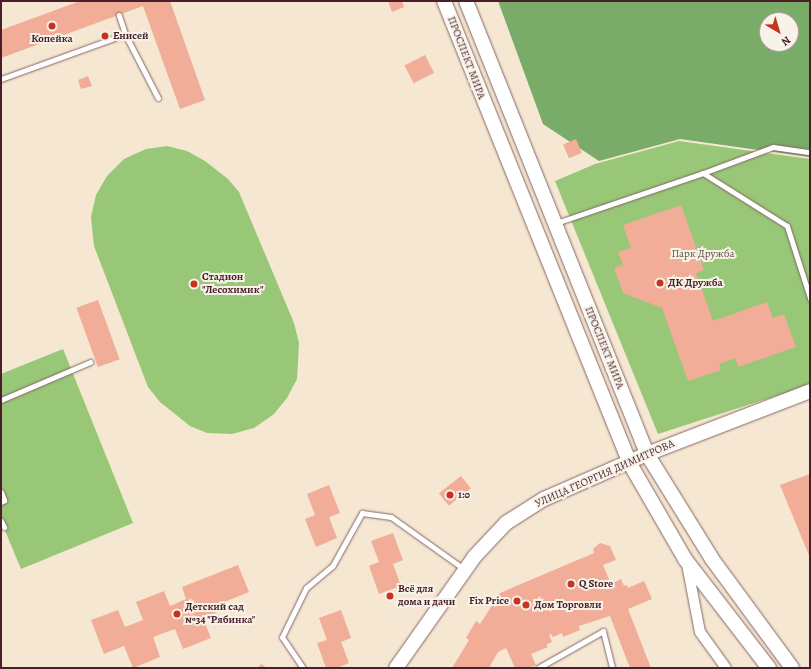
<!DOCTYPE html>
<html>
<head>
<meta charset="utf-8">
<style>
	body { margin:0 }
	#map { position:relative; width:811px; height:669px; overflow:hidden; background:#f5e7d2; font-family:Alegreya,serif }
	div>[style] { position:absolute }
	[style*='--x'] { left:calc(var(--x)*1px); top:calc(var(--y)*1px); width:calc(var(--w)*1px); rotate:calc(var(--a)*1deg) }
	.green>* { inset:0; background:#97c777 }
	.forest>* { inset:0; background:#79ac68 }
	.building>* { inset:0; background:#f1ad97; transform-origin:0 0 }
	.roads { filter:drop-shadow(0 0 1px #866565) drop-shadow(0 0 1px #866565) }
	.lane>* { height:5px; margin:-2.5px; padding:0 2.5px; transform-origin:2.5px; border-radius:2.5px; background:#fff }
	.street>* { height:10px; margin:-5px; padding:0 5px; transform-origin:5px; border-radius:5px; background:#fff }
	.secondary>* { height:14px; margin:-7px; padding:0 7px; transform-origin:7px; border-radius:7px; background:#fff }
	.dots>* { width:11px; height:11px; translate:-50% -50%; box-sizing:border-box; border:2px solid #f7f3e8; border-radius:50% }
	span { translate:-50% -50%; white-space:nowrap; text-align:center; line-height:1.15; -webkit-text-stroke:4px #f7f3e8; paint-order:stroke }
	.poi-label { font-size:11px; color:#4a1f2b; font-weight:700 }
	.left { translate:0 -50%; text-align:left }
	.right { translate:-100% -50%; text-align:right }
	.street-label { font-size:11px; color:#4a1f2b }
	.park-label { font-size:11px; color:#615142 }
	.frame { position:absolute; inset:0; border:2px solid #4a1f2b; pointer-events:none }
	.north { position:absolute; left:759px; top:12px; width:40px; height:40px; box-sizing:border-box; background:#f7f3e8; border:1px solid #b29e9c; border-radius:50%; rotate:142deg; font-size:11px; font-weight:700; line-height:16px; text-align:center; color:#4a1f2b }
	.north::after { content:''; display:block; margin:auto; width:14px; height:18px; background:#c8321e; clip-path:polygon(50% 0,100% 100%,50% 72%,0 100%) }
</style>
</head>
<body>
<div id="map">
	<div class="green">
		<i style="clip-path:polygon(679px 141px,810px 159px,810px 385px,658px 434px,555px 181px,595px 164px)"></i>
		<i style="clip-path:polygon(167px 146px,187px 151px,205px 161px,228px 179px,239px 192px,294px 323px,299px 343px,297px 379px,287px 398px,274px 414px,254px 428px,232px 434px,207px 433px,190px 426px,160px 402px,148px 387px,94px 246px,91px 217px,96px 195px,107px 176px,124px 159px,146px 149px)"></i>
		<i style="clip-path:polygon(63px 349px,133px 523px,21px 569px,1px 521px,1px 374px)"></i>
	</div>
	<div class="forest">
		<i style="clip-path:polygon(evenodd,498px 1px,810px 1px,810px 157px,680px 139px,599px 161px,543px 124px,498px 1px,767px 20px,791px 20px,791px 44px,767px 44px,767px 20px)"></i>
	</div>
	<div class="building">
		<i style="clip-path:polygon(80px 1px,170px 1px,205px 100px,180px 109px,143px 6px,1px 58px,1px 30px)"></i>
		<i style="clip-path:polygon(388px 1px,402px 1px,404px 7px,392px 12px)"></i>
		<i style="left:425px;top:55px;width:20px;height:23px;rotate:63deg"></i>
		<i style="clip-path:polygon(88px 76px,92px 86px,81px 89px,78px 80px)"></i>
		<i style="left:576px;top:139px;width:15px;height:14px;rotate:67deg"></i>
		<i style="clip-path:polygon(681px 205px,704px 270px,696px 273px,713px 321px,767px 302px,773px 318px,784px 314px,796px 347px,738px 367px,735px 358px,719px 364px,721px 370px,688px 381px,662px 308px,623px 293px,614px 268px,623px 265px,618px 252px,631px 248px,623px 225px)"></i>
		<i style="left:98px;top:300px;width:63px;height:23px;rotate:70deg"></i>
		<i style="clip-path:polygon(810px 474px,810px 558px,780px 485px)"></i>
		<i style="left:461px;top:476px;width:16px;height:28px;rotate:52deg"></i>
		<i style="clip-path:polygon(329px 485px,340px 513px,329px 517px,337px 538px,316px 547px,305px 519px,315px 515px,307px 494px)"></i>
		<i style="clip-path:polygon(393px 533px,403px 560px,393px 564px,401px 586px,379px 594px,369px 566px,379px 562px,371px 541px)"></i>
		<i style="clip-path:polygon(600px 543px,610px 546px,616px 560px,603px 565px,611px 584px,621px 579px,624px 586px,627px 585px,628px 588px,644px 581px,652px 599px,628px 609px,651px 668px,630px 668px,610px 616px,579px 626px,580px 630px,563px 637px,562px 633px,553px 637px,551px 634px,549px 635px,552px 642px,546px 645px,548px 647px,531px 654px,536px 665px,528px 668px,515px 668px,506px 648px,498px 652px,489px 668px,452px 668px,469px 640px,466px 638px,476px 621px,480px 624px,500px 593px,594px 553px,593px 549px)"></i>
		<i style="clip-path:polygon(238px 565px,249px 592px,219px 604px,222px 610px,203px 618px,211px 638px,183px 649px,175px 629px,153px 637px,160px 657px,133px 668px,124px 646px,104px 654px,91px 620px,118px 610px,125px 627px,143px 620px,136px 602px,164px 591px,170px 606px,186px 599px,182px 587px)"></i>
		<i style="clip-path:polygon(341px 610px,351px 638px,341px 642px,349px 663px,337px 668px,326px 668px,317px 643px,327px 640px,319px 618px)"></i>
		<i style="clip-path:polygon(261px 664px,267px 668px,258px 668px)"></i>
	</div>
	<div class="roads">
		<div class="lane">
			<i style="--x:125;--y:34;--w:72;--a:62.7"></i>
			<i style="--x:1;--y:79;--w:132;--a:-19.9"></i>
			<i style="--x:125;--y:34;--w:20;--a:-108"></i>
			<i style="--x:703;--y:173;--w:75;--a:-20.4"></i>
			<i style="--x:773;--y:147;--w:37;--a:8"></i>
			<i style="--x:556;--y:223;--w:155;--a:-18.8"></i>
			<i style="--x:703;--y:173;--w:99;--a:32.2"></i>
			<i style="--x:787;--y:226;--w:76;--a:72.3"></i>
			<i style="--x:1;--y:400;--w:97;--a:-23.1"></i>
			<i style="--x:1;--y:492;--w:9;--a:69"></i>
			<i style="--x:4;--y:500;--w:4;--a:146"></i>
			<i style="--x:1;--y:521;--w:7;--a:63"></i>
			<i style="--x:303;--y:668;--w:37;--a:-124"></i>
			<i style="--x:282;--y:637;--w:55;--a:-63.9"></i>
			<i style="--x:306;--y:588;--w:35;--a:-40"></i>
			<i style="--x:333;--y:565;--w:60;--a:-60.9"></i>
			<i style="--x:362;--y:513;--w:29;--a:8"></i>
			<i style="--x:391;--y:517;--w:90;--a:35.5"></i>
			<i style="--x:538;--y:668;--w:75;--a:-29.6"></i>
			<i style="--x:603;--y:631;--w:38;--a:76"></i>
		</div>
		<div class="street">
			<i style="--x:687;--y:564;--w:69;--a:79.2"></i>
			<i style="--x:700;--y:632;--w:44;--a:54.2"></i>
		</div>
		<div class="secondary">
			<i style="--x:444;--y:1;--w:497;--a:68.1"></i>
			<i style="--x:629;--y:462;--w:112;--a:60"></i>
			<i style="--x:685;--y:559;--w:138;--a:52.4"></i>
			<i style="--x:466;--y:1;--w:488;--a:68.2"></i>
			<i style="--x:647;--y:454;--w:123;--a:58.2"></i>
			<i style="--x:712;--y:559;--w:135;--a:53.7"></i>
			<i style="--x:396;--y:668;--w:137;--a:-54.8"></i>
			<i style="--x:475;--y:556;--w:45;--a:-46.8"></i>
			<i style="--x:506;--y:523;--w:45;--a:-32.3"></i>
			<i style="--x:544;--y:499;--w:112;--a:-23.6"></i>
			<i style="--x:647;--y:454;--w:175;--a:-21.1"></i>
		</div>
	</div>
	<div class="dots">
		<i style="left:52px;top:26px;background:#c8321e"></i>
		<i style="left:105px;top:36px;background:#c8321e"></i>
		<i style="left:660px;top:283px;background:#c8321e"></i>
		<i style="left:194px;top:284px;background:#c8321e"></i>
		<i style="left:450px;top:495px;background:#c8321e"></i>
		<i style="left:571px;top:584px;background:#c8321e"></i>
		<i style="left:390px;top:596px;background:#c8321e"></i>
		<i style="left:517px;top:601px;background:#c8321e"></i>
		<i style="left:526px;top:605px;background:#c8321e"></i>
		<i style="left:177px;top:614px;background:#c8321e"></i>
	</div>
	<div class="poi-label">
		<span class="left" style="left:113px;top:36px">Енисей</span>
		<span style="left:52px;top:39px">Копейка</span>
		<span class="left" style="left:202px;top:284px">Стадион<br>"Лесохимик"</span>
		<span class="left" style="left:668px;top:283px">ДК Дружба</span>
		<span class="left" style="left:458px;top:495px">1:0</span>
		<span class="left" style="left:579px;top:584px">Q Store</span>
		<span class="left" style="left:398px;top:596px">Всё для<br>дома и дачи</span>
		<span class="right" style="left:509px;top:601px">Fix Price</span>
		<span class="left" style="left:534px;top:605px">Дом Торговли</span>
		<span class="left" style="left:185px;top:614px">Детский сад<br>№34 "Рябинка"</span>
	</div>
	<div class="street-label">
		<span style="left:466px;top:58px;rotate:69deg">ПРОСПЕКТ МИРА</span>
		<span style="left:604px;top:348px;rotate:68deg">ПРОСПЕКТ МИРА</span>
		<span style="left:605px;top:474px;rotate:-24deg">УЛИЦА ГЕОРГИЯ ДИМИТРОВА</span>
	</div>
	<div class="park-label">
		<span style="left:703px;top:254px">Парк Дружба</span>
	</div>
	<div class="frame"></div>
	<div class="north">N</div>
</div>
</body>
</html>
